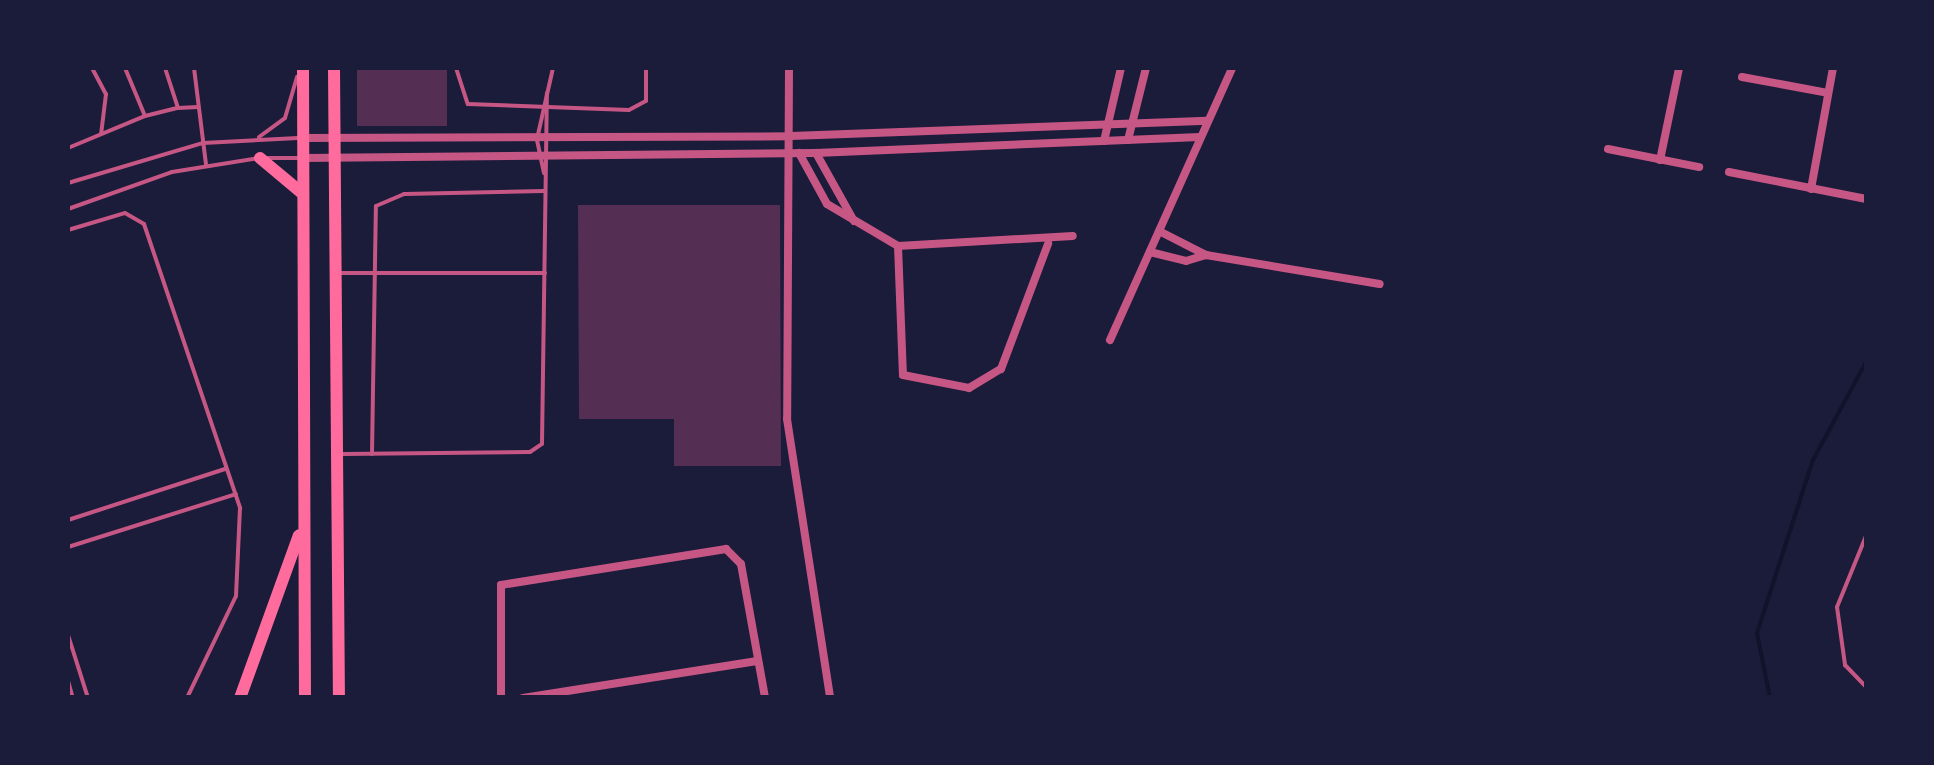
<!DOCTYPE html>
<html>
<head>
<meta charset="utf-8">
<style>
	body { margin:0 }
	#map { position:relative; width:1934px; height:765px; overflow:hidden; background:#1b1b3a; font-family:Montserrat,sans-serif }
	div>[style] { position:absolute }
	[style*='--x'] { left:calc(var(--x)*1px); top:calc(var(--y)*1px); width:calc(var(--w)*1px); rotate:calc(var(--a)*1deg) }
	.stream>* { height:4px; margin:-2px; padding:0 2px; transform-origin:2px; border-radius:2px; background:#12122b }
	.building>* { inset:0; background:#542f53; transform-origin:0 0 }
	.service>* { height:4px; margin:-2px; padding:0 2px; transform-origin:2px; border-radius:2px; background:#c65784 }
	.minor>* { height:8px; margin:-4px; padding:0 4px; transform-origin:4px; border-radius:4px; background:#c65784 }
	.primary>* { height:12px; margin:-6px; padding:0 6px; transform-origin:6px; border-radius:6px; background:#ff6b9d }
	span { translate:-50% -50%; white-space:nowrap; text-align:center; line-height:1.15; -webkit-text-stroke:9px #1b1b3a; paint-order:stroke }
	.frame { position:absolute; inset:0; border:70px solid #1b1b3a; pointer-events:none }
</style>
</head>
<body>
<div id="map">
	<div class="stream">
		<i style="--x:1770;--y:698;--w:66;--a:-101.3"></i>
		<i style="--x:1757;--y:633;--w:182;--a:-72.1"></i>
		<i style="--x:1813;--y:460;--w:111;--a:-61.6"></i>
	</div>
	<div class="building">
		<i style="left:357px;top:68px;width:90px;height:58px"></i>
		<i style="clip-path:polygon(578px 205px,780px 205px,781px 466px,674px 466px,674px 419px,579px 419px)"></i>
	</div>
	<div class="service">
		<i style="--x:92;--y:68;--w:30;--a:62"></i>
		<i style="--x:106;--y:94;--w:39;--a:97"></i>
		<i style="--x:125;--y:68;--w:52;--a:67.4"></i>
		<i style="--x:145;--y:116;--w:34;--a:-14"></i>
		<i style="--x:165;--y:68;--w:42;--a:72"></i>
		<i style="--x:178;--y:108;--w:20;--a:-3"></i>
		<i style="--x:194;--y:68;--w:97;--a:82.9"></i>
		<i style="--x:456;--y:68;--w:38;--a:72"></i>
		<i style="--x:468;--y:104;--w:161;--a:2.1"></i>
		<i style="--x:629;--y:110;--w:19;--a:-28"></i>
		<i style="--x:646;--y:101;--w:33;--a:-90"></i>
		<i style="--x:259;--y:137;--w:32;--a:-36"></i>
		<i style="--x:285;--y:118;--w:43;--a:-73.7"></i>
		<i style="--x:68;--y:148;--w:83;--a:-22.6"></i>
		<i style="--x:268;--y:158;--w:31;--a:0"></i>
		<i style="--x:544;--y:173;--w:35;--a:-102"></i>
		<i style="--x:537;--y:139;--w:73;--a:-77.3"></i>
		<i style="--x:68;--y:183;--w:141;--a:-16.5"></i>
		<i style="--x:203;--y:143;--w:95;--a:-3"></i>
		<i style="--x:68;--y:209;--w:110;--a:-19.6"></i>
		<i style="--x:172;--y:172;--w:88;--a:-9.1"></i>
		<i style="--x:68;--y:230;--w:59;--a:-16.6"></i>
		<i style="--x:125;--y:213;--w:22;--a:30"></i>
		<i style="--x:144;--y:224;--w:300;--a:71.3"></i>
		<i style="--x:240;--y:508;--w:88;--a:92.6"></i>
		<i style="--x:236;--y:596;--w:113;--a:115.7"></i>
		<i style="--x:339;--y:273;--w:206;--a:0"></i>
		<i style="--x:343;--y:454;--w:187;--a:-0.6"></i>
		<i style="--x:530;--y:452;--w:14;--a:-34"></i>
		<i style="--x:542;--y:444;--w:351;--a:-89.2"></i>
		<i style="--x:372;--y:454;--w:248;--a:-89.1"></i>
		<i style="--x:376;--y:206;--w:30;--a:-23"></i>
		<i style="--x:404;--y:194;--w:140;--a:-1.2"></i>
		<i style="--x:68;--y:520;--w:165;--a:-18"></i>
		<i style="--x:1866;--y:536;--w:77;--a:112.2"></i>
		<i style="--x:1837;--y:607;--w:59;--a:82.1"></i>
		<i style="--x:1845;--y:665;--w:30;--a:46"></i>
		<i style="--x:68;--y:547;--w:176;--a:-17.5"></i>
		<i style="--x:68;--y:635;--w:66;--a:72.4"></i>
		<i style="--x:68;--y:681;--w:18;--a:74"></i>
	</div>
	<div class="minor">
		<i style="--x:789;--y:68;--w:351;--a:90.3"></i>
		<i style="--x:787;--y:419;--w:282;--a:81.2"></i>
		<i style="--x:1742;--y:77;--w:87;--a:10.5"></i>
		<i style="--x:303;--y:138;--w:488;--a:-0.2"></i>
		<i style="--x:791;--y:136;--w:417;--a:-2.1"></i>
		<i style="--x:1128;--y:140;--w:74;--a:-76"></i>
		<i style="--x:1104;--y:141;--w:75;--a:-76.9"></i>
		<i style="--x:1608;--y:149;--w:93;--a:11.2"></i>
		<i style="--x:799;--y:153;--w:58;--a:61.2"></i>
		<i style="--x:827;--y:204;--w:82;--a:30.6"></i>
		<i style="--x:898;--y:246;--w:175;--a:-3.3"></i>
		<i style="--x:816;--y:153;--w:78;--a:60.8"></i>
		<i style="--x:304;--y:158;--w:512;--a:-0.56"></i>
		<i style="--x:816;--y:153;--w:384;--a:-2.4"></i>
		<i style="--x:1660;--y:160;--w:94;--a:-78.3"></i>
		<i style="--x:1729;--y:172;--w:140;--a:11.1"></i>
		<i style="--x:1811;--y:189;--w:123;--a:-79.7"></i>
		<i style="--x:1159;--y:231;--w:53;--a:27.1"></i>
		<i style="--x:1206;--y:255;--w:176;--a:9.5"></i>
		<i style="--x:898;--y:246;--w:129;--a:87.8"></i>
		<i style="--x:903;--y:375;--w:67;--a:11.1"></i>
		<i style="--x:969;--y:388;--w:37;--a:-31"></i>
		<i style="--x:1001;--y:369;--w:134;--a:-69.4"></i>
		<i style="--x:1150;--y:252;--w:37;--a:14"></i>
		<i style="--x:1186;--y:261;--w:21;--a:-17"></i>
		<i style="--x:1110;--y:340;--w:298;--a:-65.8"></i>
		<i style="--x:501;--y:698;--w:113;--a:-90"></i>
		<i style="--x:501;--y:585;--w:228;--a:-9.1"></i>
		<i style="--x:726;--y:549;--w:21;--a:45"></i>
		<i style="--x:741;--y:564;--w:136;--a:79.8"></i>
		<i style="--x:523;--y:698;--w:237;--a:-9"></i>
	</div>
	<div class="primary">
		<i style="--x:303;--y:68;--w:630;--a:89.82"></i>
		<i style="--x:334;--y:68;--w:630;--a:89.55"></i>
		<i style="--x:260;--y:158;--w:56;--a:39.9"></i>
		<i style="--x:240;--y:698;--w:173;--a:-70.1"></i>
	</div>
	<div class="frame"></div>
</div>
</body>
</html>
